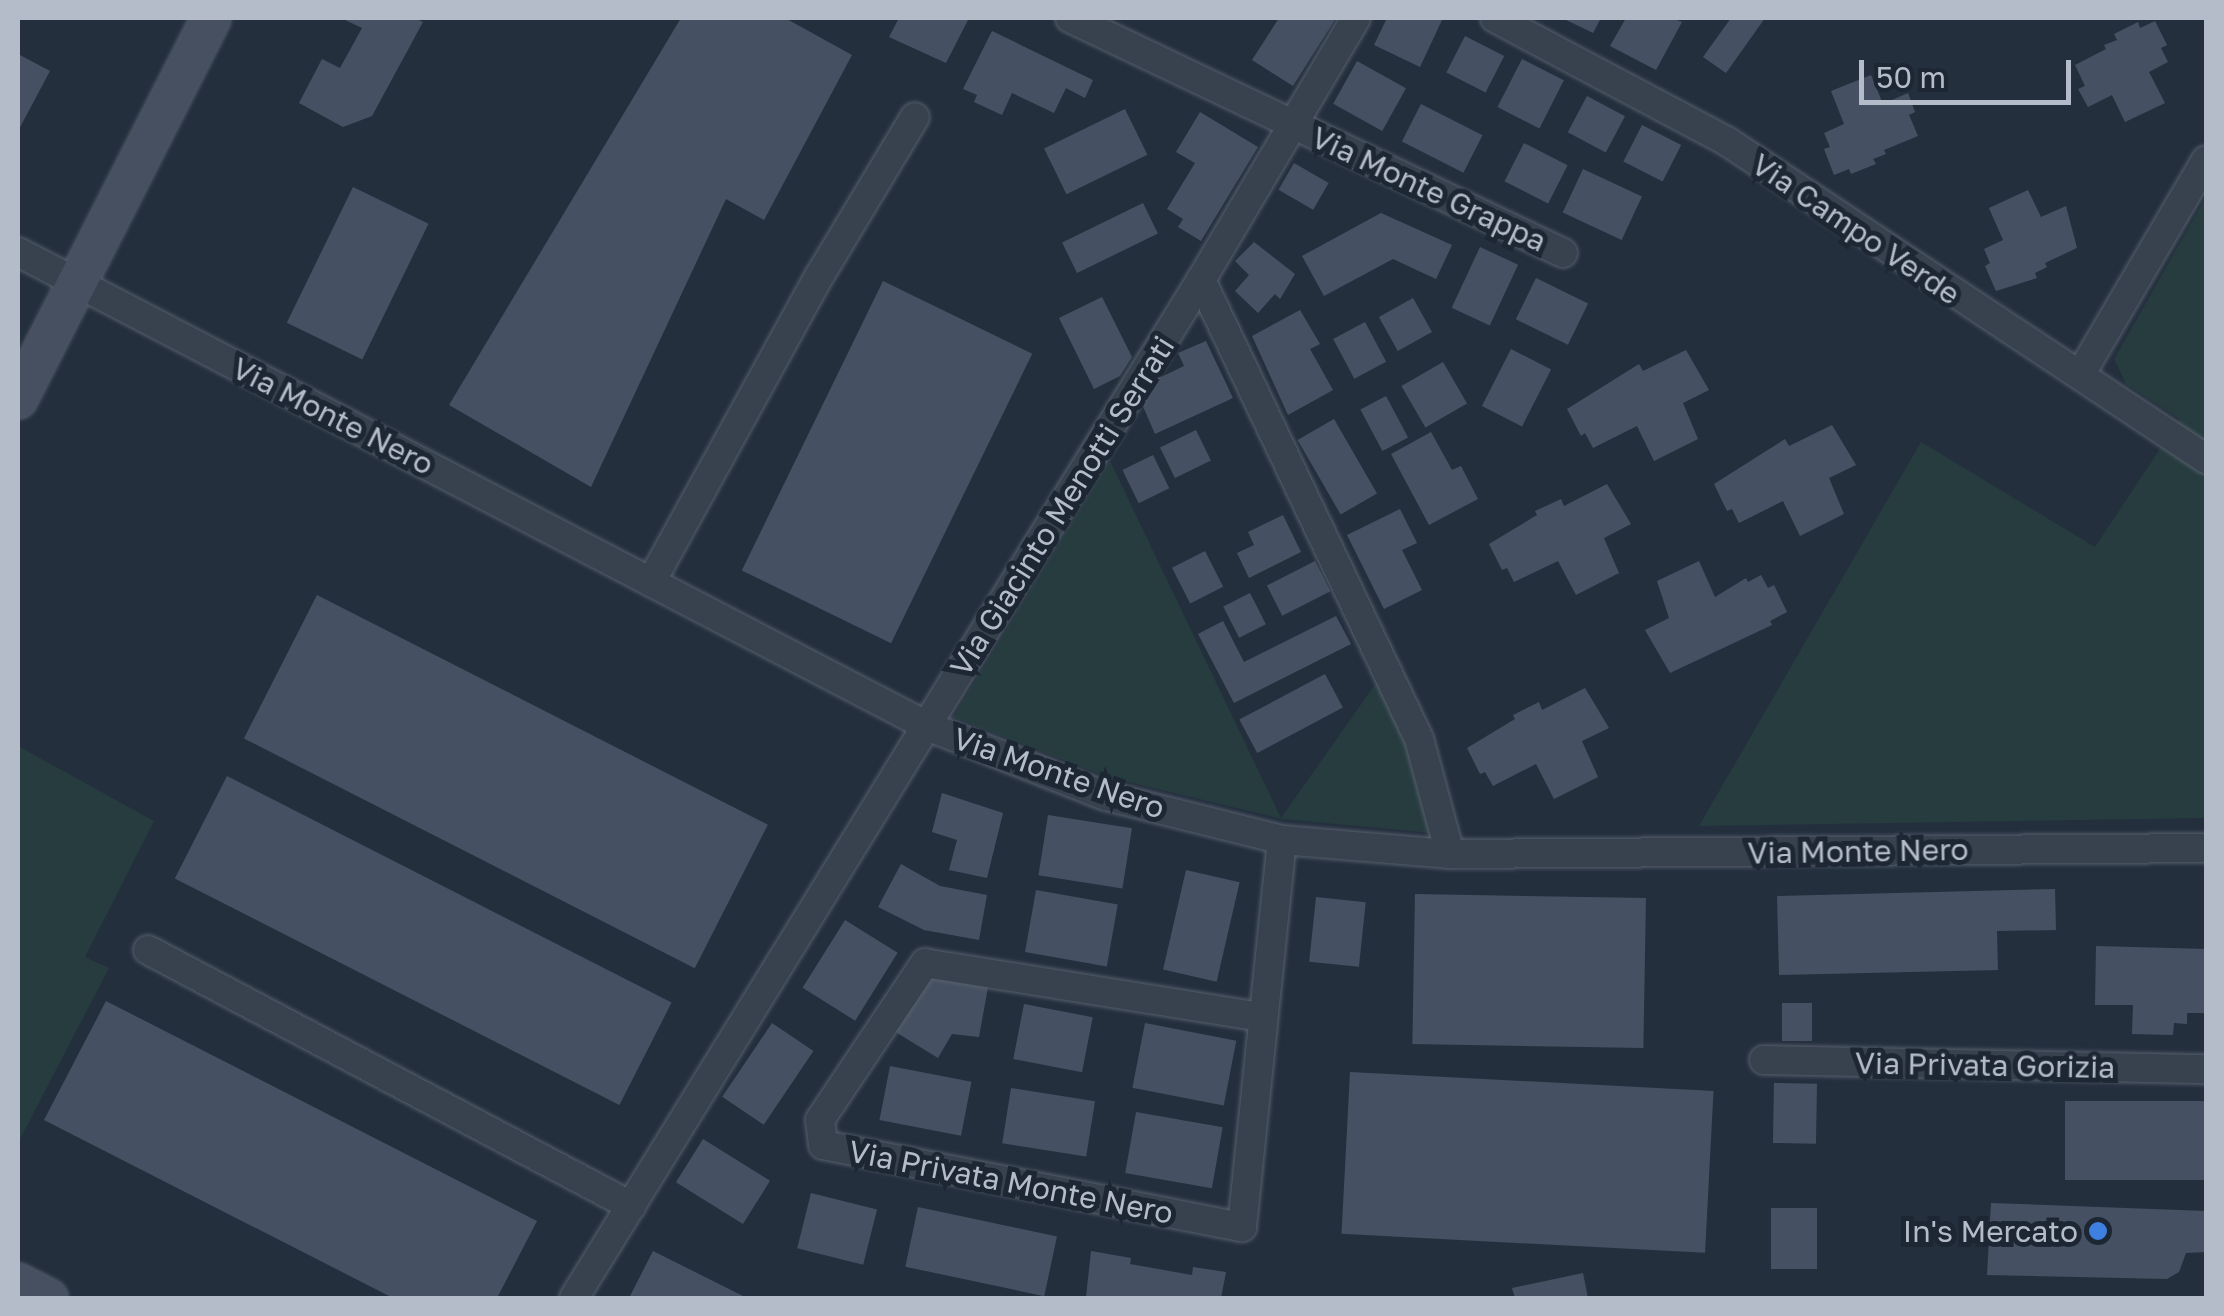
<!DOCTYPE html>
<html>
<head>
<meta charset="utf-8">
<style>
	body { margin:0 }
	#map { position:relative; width:2224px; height:1316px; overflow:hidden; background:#242f3e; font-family:"Golos Text",sans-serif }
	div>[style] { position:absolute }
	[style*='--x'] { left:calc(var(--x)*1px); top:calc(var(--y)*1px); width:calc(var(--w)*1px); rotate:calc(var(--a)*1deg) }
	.green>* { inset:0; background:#263c3f }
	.building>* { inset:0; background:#455162; transform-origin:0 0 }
	.roads { filter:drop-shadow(0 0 2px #565f6c) drop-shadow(0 0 2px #565f6c) }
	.street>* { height:28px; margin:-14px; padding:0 14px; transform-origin:14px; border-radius:14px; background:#38414e }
	.secondary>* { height:38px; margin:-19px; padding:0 19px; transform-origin:19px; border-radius:19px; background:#465061 }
	.dots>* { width:28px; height:28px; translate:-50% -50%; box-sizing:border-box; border:5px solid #1d2633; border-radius:50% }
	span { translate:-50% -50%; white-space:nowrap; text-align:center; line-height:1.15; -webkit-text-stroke:10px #1d2633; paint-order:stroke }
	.street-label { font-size:30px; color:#b4bcc9 }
	.poi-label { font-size:30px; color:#b4bcc9 }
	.right { translate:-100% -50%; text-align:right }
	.frame { position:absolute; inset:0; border:20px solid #b4bcc9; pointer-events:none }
	.scale { position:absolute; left:1859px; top:60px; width:212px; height:45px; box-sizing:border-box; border:5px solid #b4bcc9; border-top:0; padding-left:12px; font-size:30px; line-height:35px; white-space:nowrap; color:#b4bcc9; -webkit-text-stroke:8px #1d2633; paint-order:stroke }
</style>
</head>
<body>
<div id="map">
	<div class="green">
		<i style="clip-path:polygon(2206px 197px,2206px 818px,1699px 826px,1921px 442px,2095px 547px,2180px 419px,2126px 384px,2114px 359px)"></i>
		<i style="clip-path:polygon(1110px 461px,1281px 818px,1386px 669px,1444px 834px,1282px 819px,1108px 777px,953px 717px)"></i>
		<i style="clip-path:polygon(18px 746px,154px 821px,85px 957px,109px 968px,18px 1143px)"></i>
	</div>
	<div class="building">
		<i style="clip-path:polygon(341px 18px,414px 18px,423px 22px,372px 116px,343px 127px,299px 103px,322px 59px,340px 68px,362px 28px)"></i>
		<i style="clip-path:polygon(681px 18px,785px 18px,852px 55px,764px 220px,726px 199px,591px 487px,449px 405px)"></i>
		<i style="clip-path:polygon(899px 18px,969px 18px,946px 63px,889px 37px)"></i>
		<i style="clip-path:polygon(1279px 18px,1336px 18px,1293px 86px,1252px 60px)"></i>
		<i style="clip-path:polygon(1387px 18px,1442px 20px,1420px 67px,1374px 45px)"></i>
		<i style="clip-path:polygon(1562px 18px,1601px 18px,1593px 33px)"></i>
		<i style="clip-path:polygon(1626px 18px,1672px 18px,1682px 22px,1656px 70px,1610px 46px)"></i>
		<i style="clip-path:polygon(1731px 18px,1765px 18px,1726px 73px,1703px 57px)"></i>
		<i style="clip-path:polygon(2155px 21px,2167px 45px,2161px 48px,2168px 62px,2149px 72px,2165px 103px,2125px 122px,2112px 95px,2088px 107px,2078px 89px,2085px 86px,2075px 65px,2106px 49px,2104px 45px,2117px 40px,2114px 34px,2138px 22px,2140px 28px)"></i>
		<i style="clip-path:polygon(992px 31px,1093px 80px,1085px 98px,1066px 88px,1054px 113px,1012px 93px,1002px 115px,974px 102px,977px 95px,963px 89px)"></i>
		<i style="left:1465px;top:36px;width:44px;height:41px;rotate:27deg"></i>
		<i style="clip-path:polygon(18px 54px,50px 71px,18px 131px)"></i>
		<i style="left:1522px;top:59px;width:47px;height:54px;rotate:27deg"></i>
		<i style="left:1357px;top:61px;width:56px;height:49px;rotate:29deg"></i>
		<i style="clip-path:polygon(1871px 75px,1883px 104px,1908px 93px,1915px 112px,1909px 115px,1918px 136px,1884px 150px,1886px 154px,1873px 159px,1876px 164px,1851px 174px,1849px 169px,1834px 175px,1824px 149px,1830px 147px,1824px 133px,1844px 124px,1831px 91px)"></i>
		<i style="left:1587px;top:96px;width:43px;height:41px;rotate:28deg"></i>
		<i style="left:1421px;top:104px;width:69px;height:42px;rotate:27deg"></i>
		<i style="left:1125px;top:109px;width:51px;height:90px;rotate:64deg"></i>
		<i style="clip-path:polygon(1200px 112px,1258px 147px,1201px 241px,1178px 227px,1183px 219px,1167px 209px,1195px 163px,1176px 152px)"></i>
		<i style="left:1642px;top:125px;width:44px;height:41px;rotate:27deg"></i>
		<i style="left:1524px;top:143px;width:49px;height:43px;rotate:27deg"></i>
		<i style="left:1294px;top:163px;width:40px;height:31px;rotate:30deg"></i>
		<i style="left:1583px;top:169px;width:65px;height:48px;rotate:25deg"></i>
		<i style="left:353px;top:187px;width:84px;height:151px;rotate:26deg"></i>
		<i style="clip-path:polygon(2028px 190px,2041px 217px,2066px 206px,2077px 248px,2045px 263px,2047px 267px,2035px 273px,2037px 278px,1996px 291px,1985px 266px,1990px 263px,1984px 249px,2003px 240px,1989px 208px)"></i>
		<i style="left:1143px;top:203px;width:34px;height:90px;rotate:64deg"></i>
		<i style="clip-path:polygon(1381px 213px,1452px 245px,1436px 279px,1393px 259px,1324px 296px,1302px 256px)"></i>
		<i style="clip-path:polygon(1254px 242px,1295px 274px,1280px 299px,1275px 294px,1258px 313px,1235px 291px,1249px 275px,1235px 261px)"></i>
		<i style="left:1480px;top:247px;width:42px;height:67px;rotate:25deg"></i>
		<i style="left:1536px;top:278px;width:58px;height:46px;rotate:26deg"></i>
		<i style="left:883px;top:281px;width:166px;height:322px;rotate:26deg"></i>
		<i style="clip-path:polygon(1102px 297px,1132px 357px,1120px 376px,1094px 389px,1059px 318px)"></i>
		<i style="left:1413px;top:298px;width:39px;height:39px;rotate:61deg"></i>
		<i style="clip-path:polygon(1300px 310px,1320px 344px,1310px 349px,1333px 390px,1288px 415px,1252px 336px)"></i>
		<i style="left:1365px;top:322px;width:45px;height:36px;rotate:62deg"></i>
		<i style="clip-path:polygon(1206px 341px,1233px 398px,1155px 434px,1142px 404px,1157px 379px,1184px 366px,1178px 353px)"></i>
		<i style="left:1511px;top:349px;width:45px;height:64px;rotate:27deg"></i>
		<i style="clip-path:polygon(1686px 350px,1709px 390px,1683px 403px,1698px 439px,1654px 461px,1637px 426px,1593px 448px,1585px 433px,1581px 436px,1567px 409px,1639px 364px,1643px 371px)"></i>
		<i style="left:1443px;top:362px;width:48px;height:48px;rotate:60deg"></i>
		<i style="left:1386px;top:396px;width:47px;height:29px;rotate:62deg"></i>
		<i style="left:1334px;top:419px;width:86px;height:42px;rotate:60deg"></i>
		<i style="clip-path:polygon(1832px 425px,1856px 465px,1829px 478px,1844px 514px,1800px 536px,1783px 501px,1739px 523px,1732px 509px,1727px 511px,1714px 484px,1785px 439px,1789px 446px)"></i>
		<i style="left:1196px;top:430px;width:34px;height:40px;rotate:64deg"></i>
		<i style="clip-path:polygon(1431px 432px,1452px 470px,1461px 466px,1478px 499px,1429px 525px,1391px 454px)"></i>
		<i style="left:1153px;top:455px;width:37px;height:34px;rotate:64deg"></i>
		<i style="clip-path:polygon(1607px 484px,1631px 524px,1604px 538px,1619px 573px,1576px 595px,1558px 561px,1514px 582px,1507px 568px,1502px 570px,1489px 544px,1537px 515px,1535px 511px,1561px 499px,1564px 506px)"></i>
		<i style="clip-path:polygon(1400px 509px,1417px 543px,1402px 550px,1422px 590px,1384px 609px,1347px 535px)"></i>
		<i style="clip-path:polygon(1283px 515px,1301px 552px,1249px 578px,1237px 553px,1254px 545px,1248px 532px)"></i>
		<i style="left:1205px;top:551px;width:40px;height:37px;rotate:63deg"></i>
		<i style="left:1315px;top:561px;width:34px;height:54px;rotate:63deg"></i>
		<i style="clip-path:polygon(1699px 561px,1715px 597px,1746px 578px,1748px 582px,1761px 575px,1768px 588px,1774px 585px,1787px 612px,1770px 621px,1772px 625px,1670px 673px,1645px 630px,1669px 618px,1657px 581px)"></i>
		<i style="left:1250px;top:593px;width:35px;height:30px;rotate:63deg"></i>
		<i style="left:317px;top:595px;width:506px;height:161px;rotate:27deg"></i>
		<i style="clip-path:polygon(1336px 616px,1351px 644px,1234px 703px,1198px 634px,1223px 621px,1244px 662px)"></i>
		<i style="left:1325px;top:674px;width:38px;height:97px;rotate:62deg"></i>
		<i style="clip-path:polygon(1585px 688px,1609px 728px,1582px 741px,1598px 777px,1554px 799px,1536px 764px,1493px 786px,1485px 772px,1480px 774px,1467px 748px,1515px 719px,1513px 715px,1539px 702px,1542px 710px)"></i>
		<i style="left:227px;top:776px;width:499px;height:115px;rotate:27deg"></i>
		<i style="clip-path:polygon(942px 793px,1003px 813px,987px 878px,949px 870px,957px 840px,932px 832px)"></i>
		<i style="left:1048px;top:815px;width:85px;height:61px;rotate:9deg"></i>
		<i style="clip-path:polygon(901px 864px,940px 886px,987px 895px,979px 940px,924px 930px,878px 907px)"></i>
		<i style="left:1186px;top:870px;width:55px;height:102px;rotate:13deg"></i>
		<i style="clip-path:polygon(2055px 889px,2056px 930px,1997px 931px,1998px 970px,1779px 975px,1777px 896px)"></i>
		<i style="left:1036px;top:890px;width:83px;height:63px;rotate:10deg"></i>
		<i style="left:1415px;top:894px;width:231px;height:150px;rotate:1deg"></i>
		<i style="left:1316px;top:897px;width:50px;height:65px;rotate:6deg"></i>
		<i style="left:845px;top:920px;width:62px;height:80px;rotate:32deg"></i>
		<i style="clip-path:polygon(2096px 946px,2206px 949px,2206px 1013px,2187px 1013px,2187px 1024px,2174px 1023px,2173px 1035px,2132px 1034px,2133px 1005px,2095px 1005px)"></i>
		<i style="clip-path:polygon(928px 968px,990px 976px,979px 1037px,952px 1034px,938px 1058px,889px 1028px)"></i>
		<i style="clip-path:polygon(106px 1001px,537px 1221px,497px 1298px,393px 1298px,44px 1120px)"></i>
		<i style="left:1782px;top:1003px;width:30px;height:38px"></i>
		<i style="left:1024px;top:1004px;width:70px;height:56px;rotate:11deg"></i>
		<i style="left:772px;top:1023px;width:50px;height:89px;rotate:34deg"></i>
		<i style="left:1145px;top:1023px;width:93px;height:66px;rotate:11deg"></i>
		<i style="left:890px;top:1066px;width:83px;height:55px;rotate:11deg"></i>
		<i style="left:1350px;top:1072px;width:364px;height:162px;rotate:3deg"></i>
		<i style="left:1774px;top:1083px;width:43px;height:60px;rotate:1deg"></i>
		<i style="left:1011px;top:1088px;width:85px;height:56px;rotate:9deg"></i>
		<i style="left:2206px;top:1101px;width:79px;height:141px;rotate:90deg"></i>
		<i style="left:1136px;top:1112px;width:88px;height:62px;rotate:10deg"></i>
		<i style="left:703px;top:1139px;width:79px;height:51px;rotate:32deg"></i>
		<i style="left:811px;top:1193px;width:68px;height:57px;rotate:14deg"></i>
		<i style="clip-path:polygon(1991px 1203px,2206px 1211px,2206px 1252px,2186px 1253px,2179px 1272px,2167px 1279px,1987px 1275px)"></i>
		<i style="left:918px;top:1207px;width:142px;height:61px;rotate:12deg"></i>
		<i style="left:1771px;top:1208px;width:46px;height:61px"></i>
		<i style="clip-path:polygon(653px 1251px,747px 1298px,629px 1298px)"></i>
		<i style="clip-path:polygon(1091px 1251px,1131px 1258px,1130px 1264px,1192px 1275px,1193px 1267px,1226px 1272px,1221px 1298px,1086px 1297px)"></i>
		<i style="clip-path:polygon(1583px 1273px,1588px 1298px,1515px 1298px,1512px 1288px)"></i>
	</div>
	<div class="roads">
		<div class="street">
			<i style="--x:1070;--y:18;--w:546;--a:25.49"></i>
			<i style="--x:1495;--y:18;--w:264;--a:28"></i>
			<i style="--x:1728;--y:142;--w:574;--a:33.55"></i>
			<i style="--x:18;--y:252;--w:1025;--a:27.54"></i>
			<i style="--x:927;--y:726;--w:192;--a:21.4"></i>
			<i style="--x:1106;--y:796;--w:181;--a:14"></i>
			<i style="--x:1282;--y:840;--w:169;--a:4.8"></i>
			<i style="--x:1450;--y:854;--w:756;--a:-0.45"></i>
			<i style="--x:1201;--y:280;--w:508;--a:64.59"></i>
			<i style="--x:1419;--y:739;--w:119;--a:74.9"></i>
			<i style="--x:2080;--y:375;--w:249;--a:-59.6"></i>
			<i style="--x:651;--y:582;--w:350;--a:-61.2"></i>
			<i style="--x:820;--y:275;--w:184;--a:-59"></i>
			<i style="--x:148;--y:950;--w:547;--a:27.92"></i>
			<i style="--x:1261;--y:1017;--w:340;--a:-170.9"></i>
			<i style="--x:925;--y:963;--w:189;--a:123.8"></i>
			<i style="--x:820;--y:1120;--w:25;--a:83"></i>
			<i style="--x:823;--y:1145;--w:427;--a:11.1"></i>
			<i style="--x:1242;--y:1227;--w:389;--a:-84.1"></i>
			<i style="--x:1764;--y:1060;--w:442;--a:1.2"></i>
			<i style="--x:574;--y:1298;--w:1196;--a:-58.37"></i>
			<i style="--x:1201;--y:280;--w:304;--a:-59.4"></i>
		</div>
		<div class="secondary">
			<i style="--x:18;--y:399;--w:427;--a:-63.1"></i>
			<i style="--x:18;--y:1283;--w:34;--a:27"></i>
		</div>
	</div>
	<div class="dots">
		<i style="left:2098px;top:1231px;background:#3f7fe0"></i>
	</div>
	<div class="street-label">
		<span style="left:1429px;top:189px;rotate:25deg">Via Monte Grappa</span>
		<span style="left:1856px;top:229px;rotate:34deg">Via Campo Verde</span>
		<span style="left:333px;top:416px;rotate:27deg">Via Monte Nero</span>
		<span style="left:1062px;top:506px;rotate:-58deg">Via Giacinto Menotti Serrati</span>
		<span style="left:1059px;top:773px;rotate:19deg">Via Monte Nero</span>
		<span style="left:1858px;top:851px;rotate:-1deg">Via Monte Nero</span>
		<span style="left:1985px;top:1065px;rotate:1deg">Via Privata Gorizia</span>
		<span style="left:1011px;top:1182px;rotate:11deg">Via Privata Monte Nero</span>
	</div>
	<div class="poi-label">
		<span class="right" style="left:2078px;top:1231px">In's Mercato</span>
	</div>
	<div class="frame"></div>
	<div class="scale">50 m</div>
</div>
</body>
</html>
